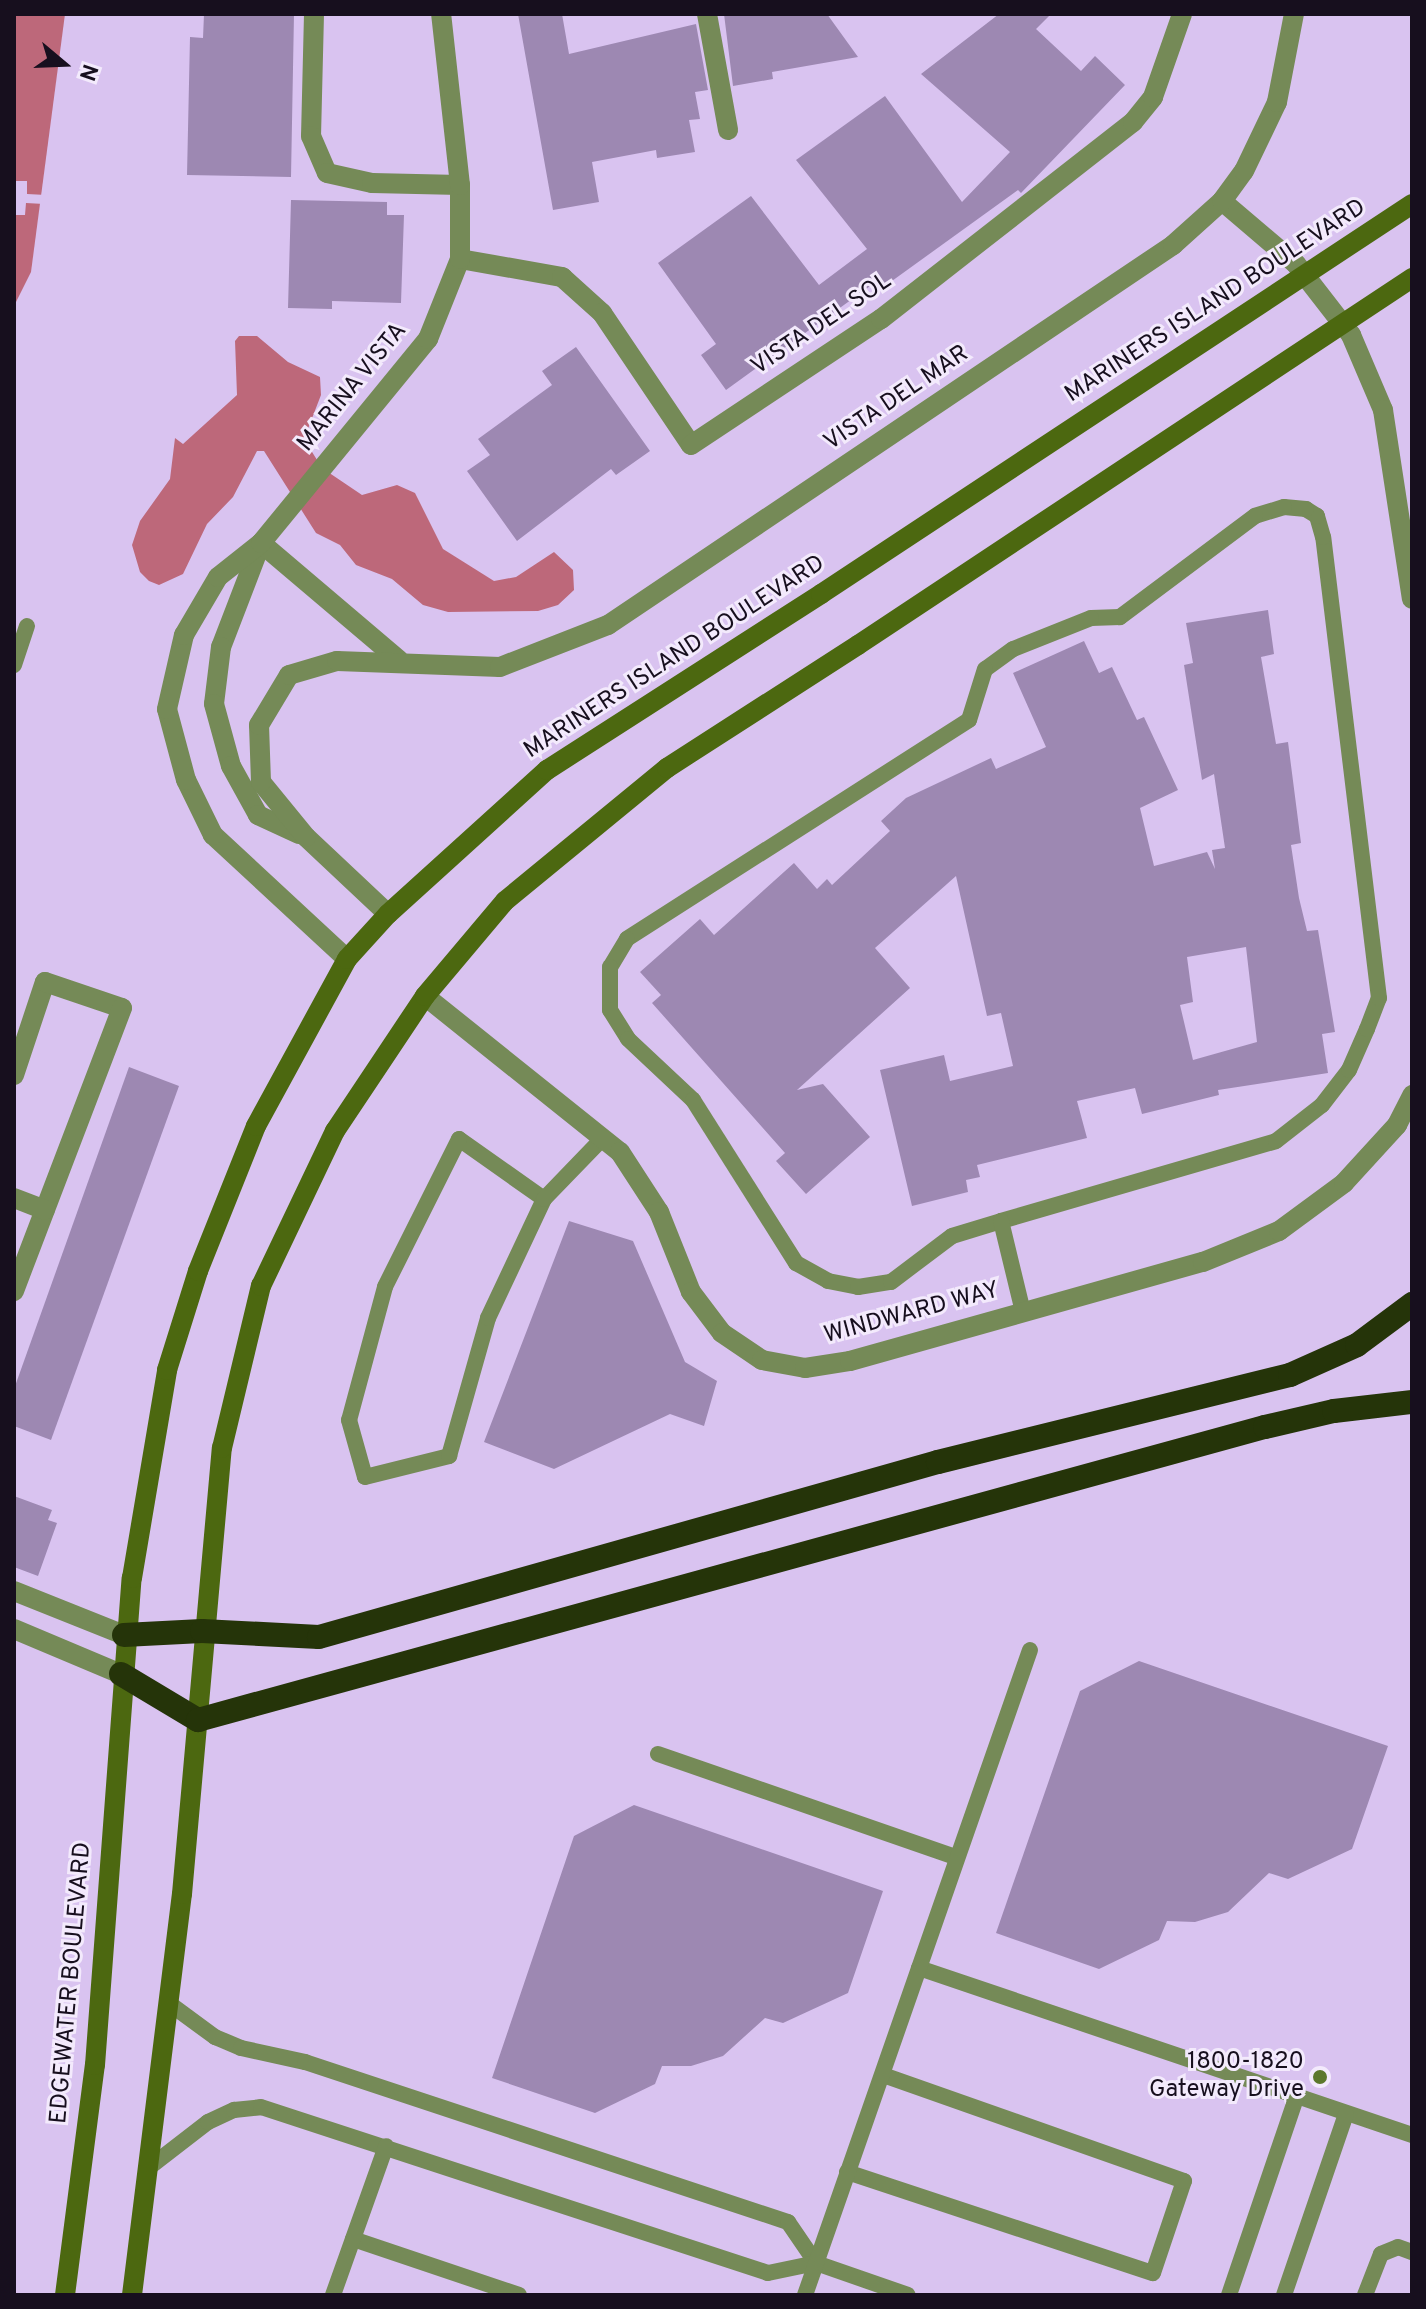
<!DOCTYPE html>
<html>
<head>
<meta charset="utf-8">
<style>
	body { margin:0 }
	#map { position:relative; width:1426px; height:2309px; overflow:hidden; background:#d9c3f0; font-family:Overpass,sans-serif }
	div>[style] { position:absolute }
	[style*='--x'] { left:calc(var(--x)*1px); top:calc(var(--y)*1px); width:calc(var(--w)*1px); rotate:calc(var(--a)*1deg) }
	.water>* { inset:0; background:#bd687a }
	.pier>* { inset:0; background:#d9c3f0 }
	.building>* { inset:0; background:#9d88b2 }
	.service>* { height:16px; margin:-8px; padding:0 8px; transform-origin:8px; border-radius:8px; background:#758a57 }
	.minor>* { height:20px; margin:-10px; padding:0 10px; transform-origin:10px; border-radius:10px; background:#758a57 }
	.secondary>* { height:20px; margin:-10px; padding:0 10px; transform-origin:10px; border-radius:10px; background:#4c6810 }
	.motorway>* { height:24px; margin:-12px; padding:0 12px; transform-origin:12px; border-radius:12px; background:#253409 }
	.secondary-bridge>* { height:20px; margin:-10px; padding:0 10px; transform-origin:10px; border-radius:10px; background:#4c6810 }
	.dots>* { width:22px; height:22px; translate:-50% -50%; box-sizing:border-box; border:4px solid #f3eafc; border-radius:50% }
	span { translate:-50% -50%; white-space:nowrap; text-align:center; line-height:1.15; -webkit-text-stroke:6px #f3eafc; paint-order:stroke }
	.street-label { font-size:24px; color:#170f1e }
	.poi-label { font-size:24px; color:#170f1e }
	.right { translate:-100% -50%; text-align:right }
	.frame { position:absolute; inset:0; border:16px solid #170f1e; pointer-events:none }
	.north { position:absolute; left:24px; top:24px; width:80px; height:80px; -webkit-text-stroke:6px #f3eafc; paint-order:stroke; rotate:109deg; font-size:22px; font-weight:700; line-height:32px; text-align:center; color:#170f1e }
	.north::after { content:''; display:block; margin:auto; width:28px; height:36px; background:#170f1e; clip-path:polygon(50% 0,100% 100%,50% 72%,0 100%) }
</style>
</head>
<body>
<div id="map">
	<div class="water">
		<i style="clip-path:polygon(14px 14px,65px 14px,31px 272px,14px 306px)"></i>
		<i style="clip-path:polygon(239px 336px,257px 336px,288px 362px,320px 377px,321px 395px,304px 439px,322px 468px,362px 495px,397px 485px,415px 493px,443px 549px,494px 581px,516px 577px,554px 552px,573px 570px,574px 590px,558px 605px,538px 611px,448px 612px,423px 605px,392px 579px,356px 565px,340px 545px,316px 533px,264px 451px,257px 451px,233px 497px,207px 524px,183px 574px,159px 585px,149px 581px,140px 572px,132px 545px,140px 521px,170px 479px,175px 438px,183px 444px,237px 395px,235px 341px)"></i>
	</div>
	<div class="pier">
		<i style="clip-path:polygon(15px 181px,27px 181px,27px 194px,46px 195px,44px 204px,26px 203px,25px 215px,14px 215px)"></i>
	</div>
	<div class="building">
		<i style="clip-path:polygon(204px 14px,294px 14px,291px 177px,187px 175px,190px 37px,203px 38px)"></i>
		<i style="clip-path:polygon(518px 14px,562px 14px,569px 54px,696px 24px,708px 90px,695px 92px,700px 119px,689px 120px,695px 152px,657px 158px,656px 150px,592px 162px,599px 202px,553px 210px)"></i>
		<i style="clip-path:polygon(724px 14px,827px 14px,858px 57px,772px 72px,773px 79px,733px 86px)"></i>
		<i style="clip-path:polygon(999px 14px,1051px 14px,1036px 29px,1081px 71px,1095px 56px,1125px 85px,1021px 193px,1018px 190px,885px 286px,880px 279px,726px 390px,701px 355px,716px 344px,658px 263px,751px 196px,819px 285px,867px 249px,796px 160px,885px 96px,962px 202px,1010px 152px,921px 74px)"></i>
		<i style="clip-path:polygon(291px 200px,387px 202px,387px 215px,404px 215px,401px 303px,332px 301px,332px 309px,288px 308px)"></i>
		<i style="clip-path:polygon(576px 347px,650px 451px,616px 475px,611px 469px,517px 541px,467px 471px,490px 455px,478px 439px,552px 385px,542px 371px)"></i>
		<i style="clip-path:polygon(evenodd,1268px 610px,1274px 654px,1261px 657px,1276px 744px,1288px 742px,1301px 843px,1291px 845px,1299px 898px,1307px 931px,1318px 930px,1335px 1032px,1322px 1034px,1328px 1073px,1218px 1090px,1219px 1095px,1142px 1114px,1135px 1088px,1077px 1101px,1087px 1138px,977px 1165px,980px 1177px,966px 1180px,968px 1192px,912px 1206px,880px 1070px,944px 1055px,950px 1081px,1013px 1066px,1001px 1013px,987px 1016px,956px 876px,875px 948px,910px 988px,797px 1090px,823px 1084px,870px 1137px,806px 1194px,776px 1161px,785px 1153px,652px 1003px,661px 995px,640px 972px,700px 919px,714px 935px,794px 863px,817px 889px,827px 879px,832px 885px,890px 831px,881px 821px,906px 798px,991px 758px,996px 769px,1046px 747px,1013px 673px,1084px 641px,1099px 673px,1112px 667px,1137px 720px,1144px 717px,1178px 790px,1140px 808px,1154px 866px,1207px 852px,1215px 869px,1212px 850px,1225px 848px,1214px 774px,1202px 780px,1184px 665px,1193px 663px,1186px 623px,1268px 610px,1246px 947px,1257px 1042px,1193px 1060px,1180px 1005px,1193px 1002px,1187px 957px,1246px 947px)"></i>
		<i style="clip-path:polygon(129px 1067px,179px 1086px,51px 1440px,14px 1426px,14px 1389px)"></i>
		<i style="clip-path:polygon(569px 1221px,633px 1241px,685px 1362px,717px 1381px,704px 1426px,670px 1414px,554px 1469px,484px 1442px)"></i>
		<i style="clip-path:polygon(14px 1496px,52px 1510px,48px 1520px,57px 1523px,38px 1576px,14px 1567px)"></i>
		<i style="clip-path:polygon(1139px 1661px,1388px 1746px,1352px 1849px,1288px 1879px,1269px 1873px,1228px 1912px,1195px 1922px,1167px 1921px,1159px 1940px,1099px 1969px,996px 1933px,1080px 1691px)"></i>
		<i style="clip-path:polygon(634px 1805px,883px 1891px,848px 1993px,783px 2023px,765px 2018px,723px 2056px,691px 2066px,662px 2066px,655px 2084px,595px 2113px,492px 2078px,574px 1836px)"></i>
	</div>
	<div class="service">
		<i style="--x:14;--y:665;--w:41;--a:-71.6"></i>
		<i style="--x:544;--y:1199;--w:104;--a:-144.8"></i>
		<i style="--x:459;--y:1139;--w:165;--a:116.6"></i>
		<i style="--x:385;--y:1287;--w:138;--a:105.1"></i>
		<i style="--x:349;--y:1420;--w:59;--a:74.3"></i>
		<i style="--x:365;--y:1477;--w:87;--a:-14"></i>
		<i style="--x:449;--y:1456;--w:143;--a:-74.2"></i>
		<i style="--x:488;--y:1318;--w:132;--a:-64.8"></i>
		<i style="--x:544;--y:1199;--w:85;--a:-46"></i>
		<i style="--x:1001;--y:1221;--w:286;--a:-16.2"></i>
		<i style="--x:1276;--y:1141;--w:58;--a:-38"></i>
		<i style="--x:1322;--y:1105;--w:44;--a:-52.4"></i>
		<i style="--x:1349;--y:1070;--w:45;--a:-66.3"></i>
		<i style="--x:1367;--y:1029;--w:33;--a:-69"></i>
		<i style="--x:1379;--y:998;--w:464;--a:-96.9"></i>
		<i style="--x:1323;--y:537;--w:22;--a:-106"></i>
		<i style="--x:1317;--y:516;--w:13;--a:-148"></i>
		<i style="--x:1306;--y:509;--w:22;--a:-175"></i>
		<i style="--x:1284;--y:507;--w:30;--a:163"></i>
		<i style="--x:1255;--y:516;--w:169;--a:143.2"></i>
		<i style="--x:1120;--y:617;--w:29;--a:178"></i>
		<i style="--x:1091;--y:618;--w:84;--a:158.3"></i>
		<i style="--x:1013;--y:649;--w:34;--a:144"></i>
		<i style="--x:985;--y:669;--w:53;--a:107.4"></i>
		<i style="--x:969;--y:720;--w:406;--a:147.4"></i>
		<i style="--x:627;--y:939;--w:33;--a:121"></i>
		<i style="--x:610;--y:967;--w:43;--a:90"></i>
		<i style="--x:610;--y:1010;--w:34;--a:58"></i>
		<i style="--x:628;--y:1039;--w:89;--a:43.2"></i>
		<i style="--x:693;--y:1100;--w:193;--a:57.7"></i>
		<i style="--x:796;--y:1263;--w:37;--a:29"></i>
		<i style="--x:828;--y:1281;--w:31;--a:11"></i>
		<i style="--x:858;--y:1287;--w:33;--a:-9"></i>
		<i style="--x:891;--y:1282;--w:76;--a:-37"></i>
		<i style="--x:952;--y:1236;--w:51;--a:-17"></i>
		<i style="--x:1001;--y:1221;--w:94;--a:76.4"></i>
		<i style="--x:658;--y:1754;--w:315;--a:19.1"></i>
		<i style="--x:919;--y:1968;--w:521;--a:18.71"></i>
		<i style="--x:170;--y:2004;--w:56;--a:36.3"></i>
		<i style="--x:215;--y:2037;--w:28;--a:23"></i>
		<i style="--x:241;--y:2048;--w:66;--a:12.3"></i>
		<i style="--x:305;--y:2062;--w:509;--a:18.33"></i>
		<i style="--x:788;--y:2222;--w:50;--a:55.7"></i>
		<i style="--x:151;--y:2166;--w:72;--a:-37.7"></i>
		<i style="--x:208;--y:2122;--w:29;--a:-25"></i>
		<i style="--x:234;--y:2110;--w:27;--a:-6"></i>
		<i style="--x:261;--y:2107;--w:533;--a:18.13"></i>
		<i style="--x:768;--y:2273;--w:49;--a:-11.8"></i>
		<i style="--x:816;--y:2263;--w:97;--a:19.2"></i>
		<i style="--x:847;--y:2172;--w:322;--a:18.3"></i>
		<i style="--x:1153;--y:2273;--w:97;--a:-71.4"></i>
		<i style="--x:1184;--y:2181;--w:319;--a:-160.6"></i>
		<i style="--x:353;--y:2239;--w:175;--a:18.6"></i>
		<i style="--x:333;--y:2295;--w:158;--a:-70.4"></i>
		<i style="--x:805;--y:2295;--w:683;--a:-70.77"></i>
		<i style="--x:1229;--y:2295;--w:208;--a:-71.2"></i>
		<i style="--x:1284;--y:2295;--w:191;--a:-71.1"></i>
		<i style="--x:1365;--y:2295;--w:44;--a:-68.7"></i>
		<i style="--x:1381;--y:2254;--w:18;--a:-22"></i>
		<i style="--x:1398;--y:2247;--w:15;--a:20"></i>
	</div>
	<div class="minor">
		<i style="--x:314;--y:14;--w:122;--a:91.4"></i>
		<i style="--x:311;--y:136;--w:40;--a:66.6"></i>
		<i style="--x:327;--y:173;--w:46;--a:12.5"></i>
		<i style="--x:372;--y:183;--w:88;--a:1.3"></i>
		<i style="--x:707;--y:14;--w:118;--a:79.7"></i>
		<i style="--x:1222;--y:201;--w:97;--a:40.4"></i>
		<i style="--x:1296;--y:264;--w:90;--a:52.2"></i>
		<i style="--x:1351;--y:335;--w:82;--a:66.9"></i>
		<i style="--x:1383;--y:410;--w:191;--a:81.3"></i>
		<i style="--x:460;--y:259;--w:104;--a:10"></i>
		<i style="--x:562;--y:277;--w:54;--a:42"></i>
		<i style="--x:602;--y:313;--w:159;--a:56"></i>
		<i style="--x:691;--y:445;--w:228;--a:-33.6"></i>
		<i style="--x:881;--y:319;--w:320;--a:-38"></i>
		<i style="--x:1133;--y:122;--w:32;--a:-51"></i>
		<i style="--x:1153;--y:97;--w:88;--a:-70.7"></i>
		<i style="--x:261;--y:543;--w:111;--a:111"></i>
		<i style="--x:221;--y:647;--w:57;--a:97"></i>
		<i style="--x:214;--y:704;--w:64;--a:74.7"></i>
		<i style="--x:231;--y:766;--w:56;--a:61.1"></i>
		<i style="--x:258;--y:815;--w:45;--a:24.9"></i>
		<i style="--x:261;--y:543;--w:181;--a:40.3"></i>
		<i style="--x:388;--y:914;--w:112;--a:-136.8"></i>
		<i style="--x:306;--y:837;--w:71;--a:-129.3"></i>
		<i style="--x:261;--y:782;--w:57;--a:-92"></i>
		<i style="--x:259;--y:725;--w:58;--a:-59"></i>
		<i style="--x:289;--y:675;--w:50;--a:-16.3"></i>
		<i style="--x:337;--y:661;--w:163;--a:2.1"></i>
		<i style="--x:500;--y:667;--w:116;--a:-21.3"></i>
		<i style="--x:608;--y:625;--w:681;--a:-33.92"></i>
		<i style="--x:1173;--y:245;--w:66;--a:-41.9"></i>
		<i style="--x:1222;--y:201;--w:37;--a:-54"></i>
		<i style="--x:1244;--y:171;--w:76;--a:-64.4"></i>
		<i style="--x:1277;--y:102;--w:90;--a:-79.1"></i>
		<i style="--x:347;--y:959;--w:183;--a:-137.2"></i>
		<i style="--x:213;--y:835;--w:61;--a:-116.1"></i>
		<i style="--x:186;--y:780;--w:73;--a:-105"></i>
		<i style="--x:167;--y:709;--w:76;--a:-77.1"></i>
		<i style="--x:184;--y:635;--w:67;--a:-59.6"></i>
		<i style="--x:218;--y:577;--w:55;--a:-38.3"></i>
		<i style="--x:261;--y:543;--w:264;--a:-50.7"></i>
		<i style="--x:428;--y:339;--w:86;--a:-68.2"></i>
		<i style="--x:460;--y:259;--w:74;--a:-90"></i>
		<i style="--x:460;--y:185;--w:172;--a:-96.3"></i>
		<i style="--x:425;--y:996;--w:250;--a:38.7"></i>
		<i style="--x:620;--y:1152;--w:72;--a:57"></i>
		<i style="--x:659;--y:1212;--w:86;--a:68.2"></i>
		<i style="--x:691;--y:1292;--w:51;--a:52.9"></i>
		<i style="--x:722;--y:1333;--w:48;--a:34"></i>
		<i style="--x:762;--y:1360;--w:44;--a:10.5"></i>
		<i style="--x:805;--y:1368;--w:46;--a:-8.8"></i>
		<i style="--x:850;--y:1361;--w:367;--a:-15.7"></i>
		<i style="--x:1203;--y:1262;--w:82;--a:-22.2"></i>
		<i style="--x:1279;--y:1231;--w:81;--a:-36.4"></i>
		<i style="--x:1344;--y:1183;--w:79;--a:-47.6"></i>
		<i style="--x:1397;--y:1125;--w:34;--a:-63"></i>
		<i style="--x:14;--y:1075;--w:98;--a:-71.6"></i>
		<i style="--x:45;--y:982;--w:81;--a:18.7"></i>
		<i style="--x:122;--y:1008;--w:303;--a:110.9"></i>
		<i style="--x:14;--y:1198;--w:33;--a:21"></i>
		<i style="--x:14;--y:1591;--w:118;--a:21.8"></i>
		<i style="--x:14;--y:1629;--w:116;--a:22.8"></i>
	</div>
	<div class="secondary">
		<i style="--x:65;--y:2295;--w:232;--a:-82.6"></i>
		<i style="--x:95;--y:2065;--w:488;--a:-85.7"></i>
		<i style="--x:132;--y:1578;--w:211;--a:-80.4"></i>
		<i style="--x:167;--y:1370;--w:104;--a:-72.6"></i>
		<i style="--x:198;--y:1271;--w:156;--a:-68.2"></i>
		<i style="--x:256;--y:1126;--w:190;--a:-61.4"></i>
		<i style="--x:347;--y:959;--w:61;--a:-47.7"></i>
		<i style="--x:388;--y:914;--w:215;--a:-42.2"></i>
		<i style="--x:547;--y:770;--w:326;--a:-32.7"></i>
		<i style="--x:132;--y:2295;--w:404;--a:-82.9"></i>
		<i style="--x:182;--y:1894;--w:448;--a:-84.9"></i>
		<i style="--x:222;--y:1448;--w:167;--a:-76.5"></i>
		<i style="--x:261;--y:1286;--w:172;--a:-64.5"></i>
		<i style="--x:335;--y:1131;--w:162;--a:-56.3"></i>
		<i style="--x:425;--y:996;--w:124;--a:-49.9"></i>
		<i style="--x:505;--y:901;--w:210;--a:-39.4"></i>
		<i style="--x:667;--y:768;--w:227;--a:-32.8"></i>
	</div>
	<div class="motorway">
		<i style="--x:124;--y:1635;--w:78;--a:-2.9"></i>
		<i style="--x:202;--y:1631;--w:117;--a:2.9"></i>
		<i style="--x:319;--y:1637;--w:643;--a:-15.79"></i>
		<i style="--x:938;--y:1462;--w:363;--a:-13.9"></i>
		<i style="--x:1290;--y:1375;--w:73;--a:-24.1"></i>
		<i style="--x:1357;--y:1345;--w:69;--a:-36.7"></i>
		<i style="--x:121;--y:1674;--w:90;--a:30.9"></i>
		<i style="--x:198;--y:1720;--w:1106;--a:-15.36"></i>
		<i style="--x:1265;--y:1427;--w:71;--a:-13.1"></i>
		<i style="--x:1334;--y:1411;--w:79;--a:-6.6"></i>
	</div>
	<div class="secondary-bridge">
		<i style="--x:821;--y:594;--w:708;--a:-33.42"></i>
		<i style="--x:858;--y:645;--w:665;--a:-33.52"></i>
	</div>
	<div class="dots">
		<i style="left:1320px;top:2077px;background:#5c782c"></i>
	</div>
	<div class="street-label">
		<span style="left:1216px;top:302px;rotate:-33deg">MARINERS ISLAND BOULEVARD</span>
		<span style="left:822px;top:325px;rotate:-34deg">VISTA DEL SOL</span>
		<span style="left:353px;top:388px;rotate:-51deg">MARINA VISTA</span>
		<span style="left:897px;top:399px;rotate:-34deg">VISTA DEL MAR</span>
		<span style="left:675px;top:658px;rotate:-33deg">MARINERS ISLAND BOULEVARD</span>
		<span style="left:912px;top:1314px;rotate:-15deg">WINDWARD WAY</span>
		<span style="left:72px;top:1983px;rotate:-85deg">EDGEWATER BOULEVARD</span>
	</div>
	<div class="poi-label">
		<span class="right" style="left:1304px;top:2077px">1800-1820<br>Gateway Drive</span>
	</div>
	<div class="frame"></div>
	<div class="north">N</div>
</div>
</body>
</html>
